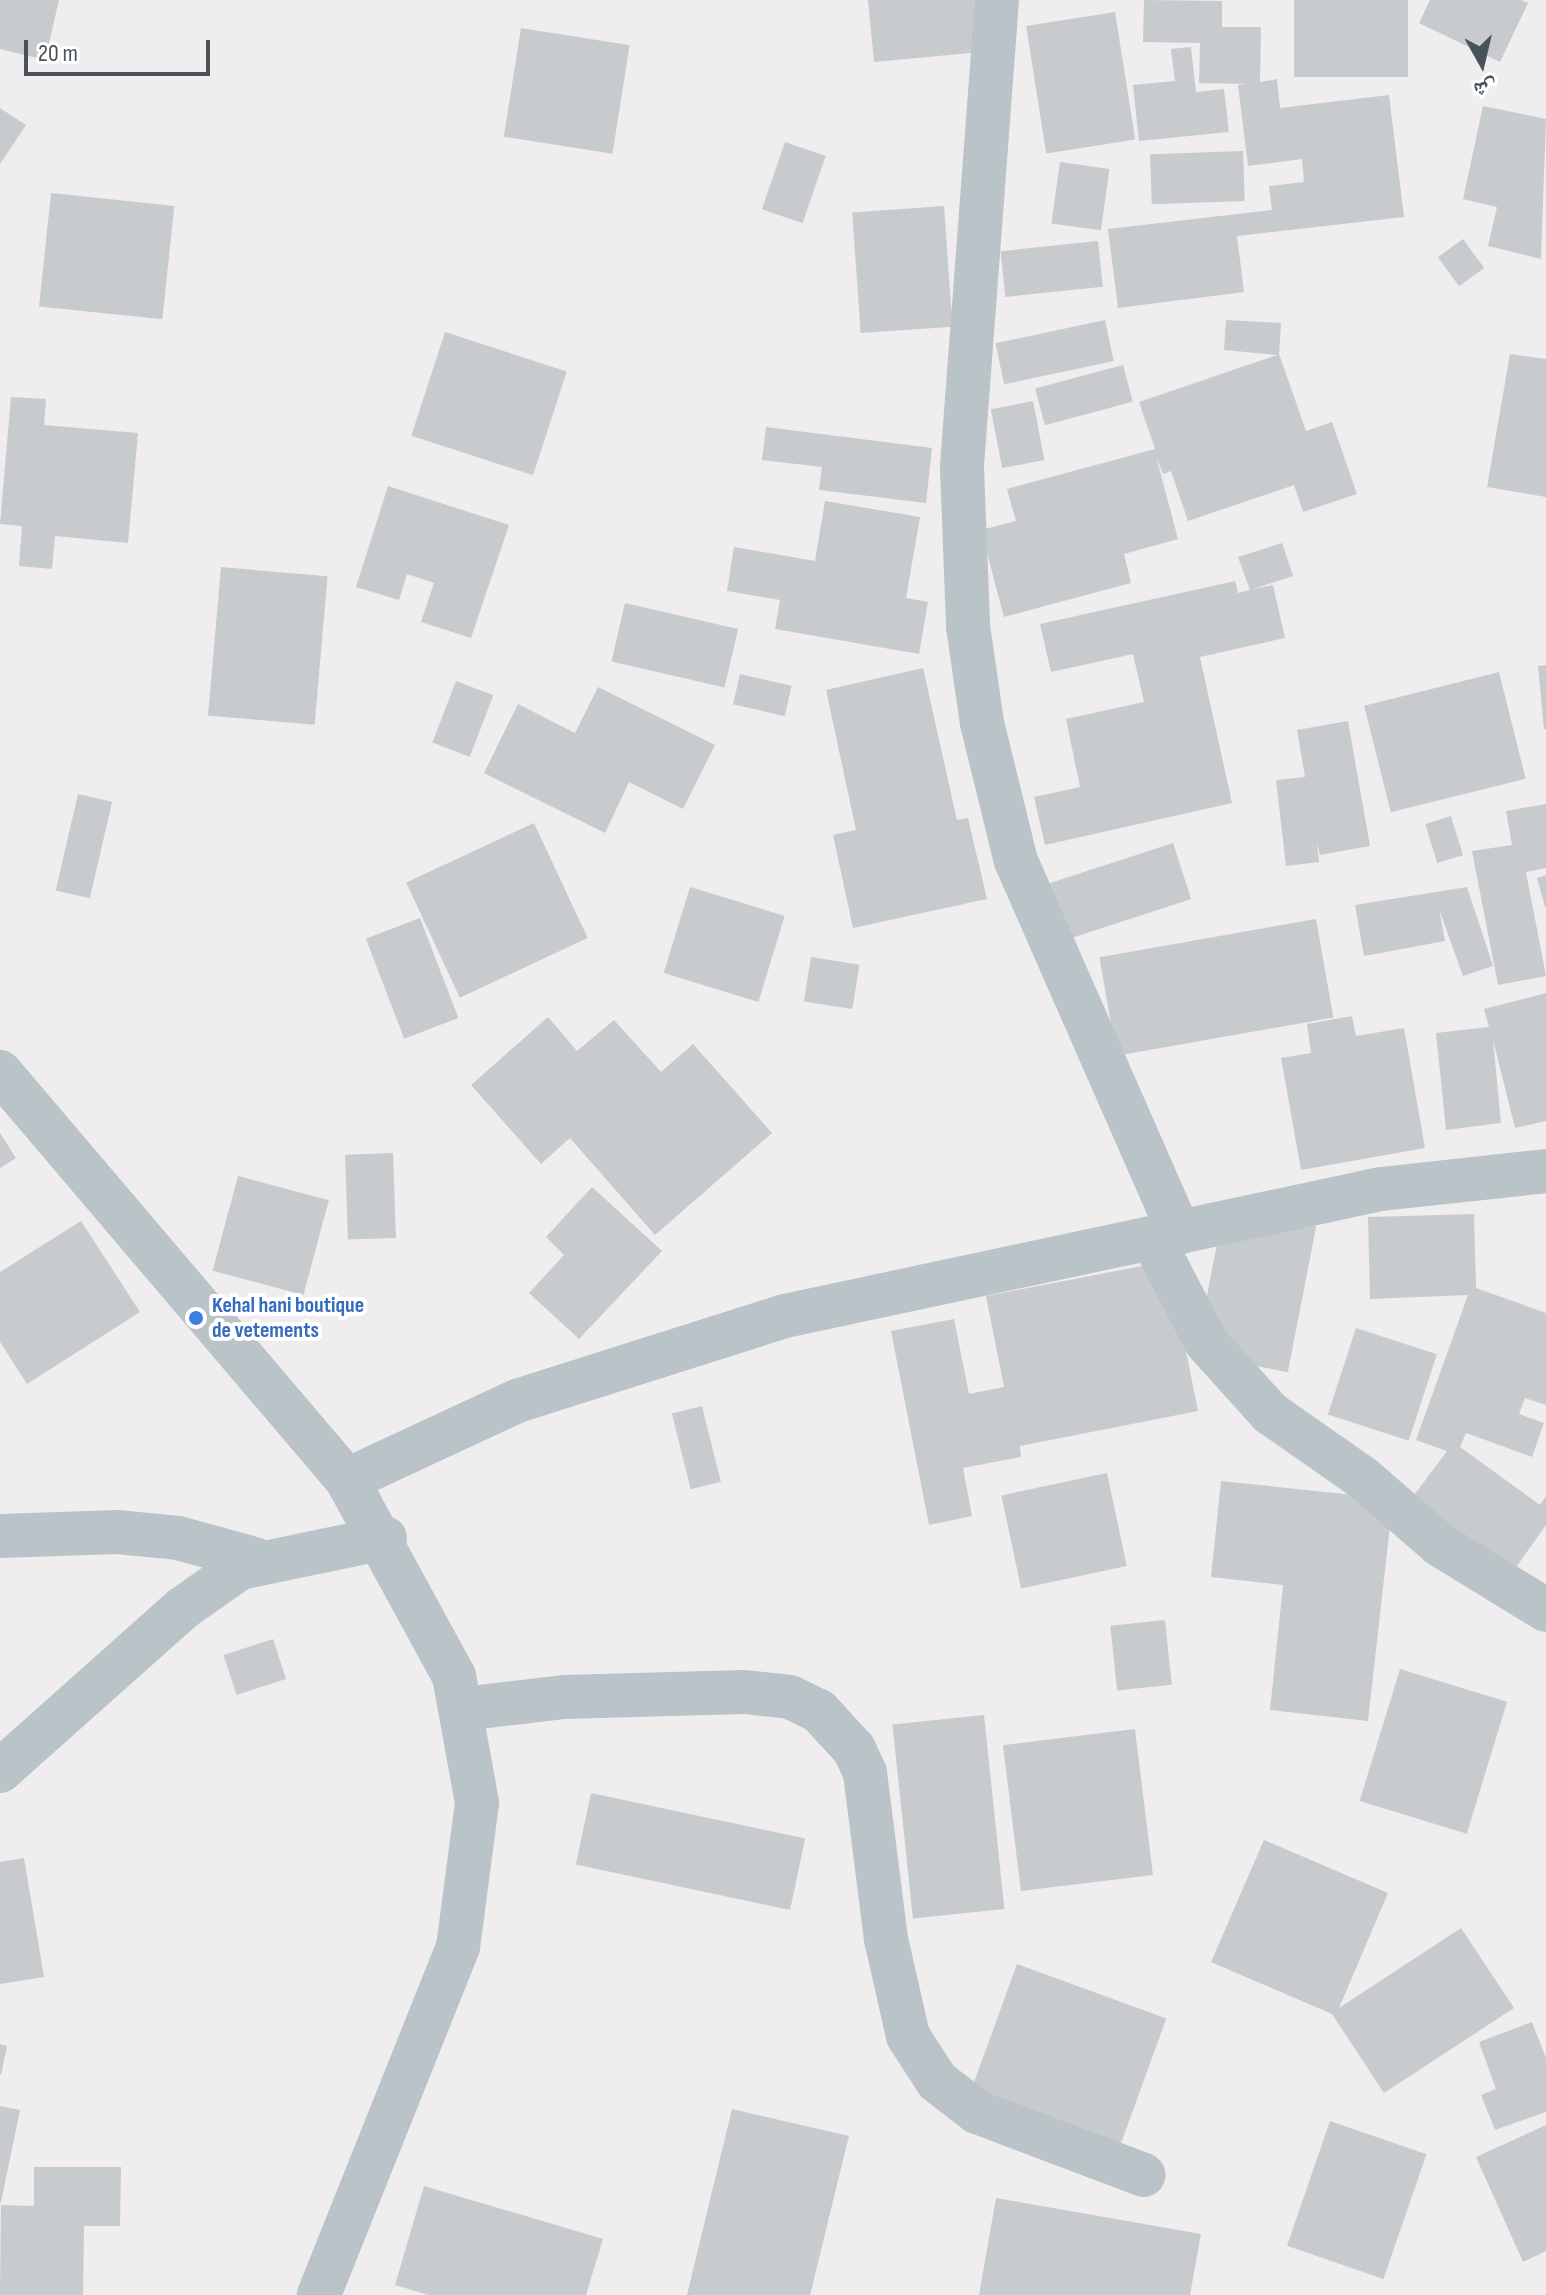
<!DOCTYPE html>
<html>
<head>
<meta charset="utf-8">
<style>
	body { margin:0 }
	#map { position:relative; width:1546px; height:2295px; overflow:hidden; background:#efeded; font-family:"Sofia Sans Condensed","Noto Naskh Arabic",sans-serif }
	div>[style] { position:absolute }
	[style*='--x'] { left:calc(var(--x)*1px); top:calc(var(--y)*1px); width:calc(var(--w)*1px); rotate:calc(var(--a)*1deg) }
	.building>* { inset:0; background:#c7cbce; transform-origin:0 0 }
	.minor>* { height:44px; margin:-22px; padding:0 22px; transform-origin:22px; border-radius:22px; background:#b9c3c8 }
	.tertiary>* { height:44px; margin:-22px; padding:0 22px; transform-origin:22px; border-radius:22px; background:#b9c3c8 }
	.dots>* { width:22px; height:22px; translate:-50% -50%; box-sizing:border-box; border:4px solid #fff; border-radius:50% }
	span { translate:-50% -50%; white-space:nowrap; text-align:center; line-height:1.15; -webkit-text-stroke:8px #fff; paint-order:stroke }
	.shop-label { font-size:22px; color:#366cbe; font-weight:700 }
	.left { translate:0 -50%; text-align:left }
	.north { position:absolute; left:1442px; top:24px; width:80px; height:80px; -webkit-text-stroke:6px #fff; paint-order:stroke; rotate:172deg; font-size:22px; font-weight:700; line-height:32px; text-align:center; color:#475358 }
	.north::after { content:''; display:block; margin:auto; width:28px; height:36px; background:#475358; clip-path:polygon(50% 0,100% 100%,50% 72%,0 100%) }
	.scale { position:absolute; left:24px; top:40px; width:186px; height:36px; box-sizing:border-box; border:4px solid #475358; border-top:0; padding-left:10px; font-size:24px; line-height:28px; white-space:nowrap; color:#475358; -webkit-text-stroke:6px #fff; paint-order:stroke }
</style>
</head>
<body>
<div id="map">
	<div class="building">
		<i style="clip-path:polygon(0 0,59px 0,45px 60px,0 49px)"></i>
		<i style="clip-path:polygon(868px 0,977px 0,981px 52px,874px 62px)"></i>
		<i style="clip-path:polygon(1144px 0,1222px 1px,1222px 27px,1261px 27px,1260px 82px,1277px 79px,1280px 108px,1389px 95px,1404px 217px,1237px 236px,1244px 292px,1118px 308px,1108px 229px,1272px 210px,1269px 186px,1304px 182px,1302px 159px,1248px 166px,1238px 85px,1246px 84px,1199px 83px,1200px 43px,1143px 42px)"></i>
		<i style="left:1294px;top:0;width:114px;height:77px"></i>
		<i style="clip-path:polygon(1430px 0,1521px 0,1528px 3px,1500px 62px,1419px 23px)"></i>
		<i style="left:1115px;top:12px;width:129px;height:90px;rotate:81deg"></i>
		<i style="left:521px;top:28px;width:110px;height:110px;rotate:9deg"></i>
		<i style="clip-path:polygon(1191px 47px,1196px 92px,1224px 89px,1229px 132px,1139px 141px,1133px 85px,1175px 81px,1171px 49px)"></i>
		<i style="clip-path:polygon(1483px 106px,1546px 119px,1541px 259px,1488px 246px,1497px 207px,1463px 199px)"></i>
		<i style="clip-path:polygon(0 108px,26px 125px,0 164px)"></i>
		<i style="left:785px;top:142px;width:43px;height:71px;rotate:19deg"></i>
		<i style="left:1243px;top:151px;width:50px;height:93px;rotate:88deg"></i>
		<i style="left:1060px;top:162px;width:50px;height:62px;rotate:8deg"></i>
		<i style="left:51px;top:193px;width:124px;height:114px;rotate:6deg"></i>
		<i style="left:944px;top:206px;width:121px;height:92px;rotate:86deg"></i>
		<i style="left:1463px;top:239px;width:36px;height:31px;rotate:54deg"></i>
		<i style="left:1098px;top:241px;width:46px;height:98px;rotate:84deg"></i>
		<i style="left:1105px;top:320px;width:42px;height:112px;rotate:78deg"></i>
		<i style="clip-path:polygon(1226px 320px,1281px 323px,1279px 354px,1306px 431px,1332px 422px,1357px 494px,1303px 512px,1294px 485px,1188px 521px,1171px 471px,1163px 474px,1156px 456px,1178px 539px,1124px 554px,1131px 583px,1004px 617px,981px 530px,1016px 521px,1007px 489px,1155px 449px,1139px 402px,1277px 355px,1224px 350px)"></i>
		<i style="left:445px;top:332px;width:128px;height:109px;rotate:18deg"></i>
		<i style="clip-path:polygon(1510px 354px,1546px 359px,1546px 497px,1487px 487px)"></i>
		<i style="left:1123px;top:365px;width:38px;height:91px;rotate:75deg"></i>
		<i style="clip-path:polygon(11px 397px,46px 399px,44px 425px,138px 433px,128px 543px,55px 536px,52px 569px,19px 566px,22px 526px,0 524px)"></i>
		<i style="left:1033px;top:401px;width:60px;height:43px;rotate:79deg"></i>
		<i style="clip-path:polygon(766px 427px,932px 448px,926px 503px,819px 490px,822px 467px,762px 460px)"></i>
		<i style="clip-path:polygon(388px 486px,509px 525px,471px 638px,421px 622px,434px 583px,407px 574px,399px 600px,356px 587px)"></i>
		<i style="clip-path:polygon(825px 501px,920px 517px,906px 598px,928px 602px,919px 654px,775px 629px,780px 600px,727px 591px,734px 547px,815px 561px)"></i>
		<i style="clip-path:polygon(1282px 543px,1293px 576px,1253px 589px,1273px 585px,1285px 638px,1200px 657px,1232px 803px,1045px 845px,1034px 797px,1080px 787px,1066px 719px,1144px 702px,1133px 654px,1051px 672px,1040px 624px,1235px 581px,1238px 593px,1250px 590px,1238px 557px)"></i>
		<i style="left:221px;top:567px;width:107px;height:149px;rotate:5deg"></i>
		<i style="left:625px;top:603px;width:116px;height:60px;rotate:13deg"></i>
		<i style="clip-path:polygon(1546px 665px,1546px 729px,1544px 729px,1538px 666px)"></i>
		<i style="clip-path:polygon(923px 668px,957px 820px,968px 818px,987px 899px,853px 928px,833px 835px,856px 830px,826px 690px)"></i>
		<i style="left:1499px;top:672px;width:110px;height:139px;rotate:76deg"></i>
		<i style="left:740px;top:674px;width:53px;height:31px;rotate:13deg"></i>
		<i style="left:456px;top:681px;width:40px;height:66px;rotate:21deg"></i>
		<i style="clip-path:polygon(598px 687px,715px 745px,683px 809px,629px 782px,605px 833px,484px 773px,518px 704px,575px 733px)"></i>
		<i style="clip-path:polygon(1348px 721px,1370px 846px,1320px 855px,1317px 843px,1319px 862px,1286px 866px,1276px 780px,1305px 777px,1297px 730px)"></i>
		<i style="left:78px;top:794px;width:35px;height:99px;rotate:13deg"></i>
		<i style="clip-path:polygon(1546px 804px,1546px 868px,1526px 872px,1546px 976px,1498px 985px,1472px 851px,1512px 845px,1506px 811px)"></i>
		<i style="left:1451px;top:816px;width:41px;height:27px;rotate:73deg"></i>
		<i style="left:534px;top:823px;width:127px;height:141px;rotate:65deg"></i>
		<i style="left:1173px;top:843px;width:59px;height:142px;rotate:72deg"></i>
		<i style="clip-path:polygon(1546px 875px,1546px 907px,1545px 907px,1537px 878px)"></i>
		<i style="left:690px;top:887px;width:99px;height:90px;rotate:17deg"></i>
		<i style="clip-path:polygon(1467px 887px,1493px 966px,1463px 976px,1439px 909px,1445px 941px,1364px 956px,1355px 905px)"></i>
		<i style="left:420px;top:918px;width:107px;height:58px;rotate:69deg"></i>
		<i style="left:1316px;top:919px;width:100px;height:220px;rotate:80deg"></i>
		<i style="left:811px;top:957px;width:49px;height:45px;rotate:9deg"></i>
		<i style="clip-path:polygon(1546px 993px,1546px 1121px,1515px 1128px,1493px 1040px,1501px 1123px,1446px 1130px,1436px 1033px,1489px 1027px,1484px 1009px)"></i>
		<i style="clip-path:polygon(1352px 1016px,1356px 1036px,1404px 1028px,1425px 1148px,1301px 1170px,1281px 1058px,1311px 1053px,1307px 1024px)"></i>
		<i style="clip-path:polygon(548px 1017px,577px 1051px,614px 1020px,661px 1072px,693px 1044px,772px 1133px,655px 1235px,570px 1138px,541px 1164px,471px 1085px)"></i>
		<i style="clip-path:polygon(0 1133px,16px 1158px,0 1168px)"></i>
		<i style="left:393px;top:1153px;width:85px;height:48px;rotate:88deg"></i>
		<i style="left:238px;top:1176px;width:94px;height:98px;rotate:15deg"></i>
		<i style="clip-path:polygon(592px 1187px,662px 1251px,579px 1339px,529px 1293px,564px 1255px,546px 1237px)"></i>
		<i style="left:1224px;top:1208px;width:94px;height:149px;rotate:11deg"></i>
		<i style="clip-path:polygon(1474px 1214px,1476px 1288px,1546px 1313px,1546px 1405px,1525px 1398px,1519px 1414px,1544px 1423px,1532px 1457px,1466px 1433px,1460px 1447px,1540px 1505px,1546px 1496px,1546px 1525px,1505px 1583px,1403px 1510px,1447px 1451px,1416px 1440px,1468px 1295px,1370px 1299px,1368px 1217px)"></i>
		<i style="clip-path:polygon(81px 1221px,140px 1312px,27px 1384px,0 1342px,0 1272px)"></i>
		<i style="clip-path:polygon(1168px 1261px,1198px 1411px,1020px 1446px,1021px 1457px,963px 1468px,972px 1516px,929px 1525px,891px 1331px,954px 1319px,969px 1394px,1004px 1387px,986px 1296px)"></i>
		<i style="left:1356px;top:1328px;width:85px;height:91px;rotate:18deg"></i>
		<i style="left:702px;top:1406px;width:78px;height:31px;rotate:76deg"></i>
		<i style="left:1107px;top:1473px;width:95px;height:108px;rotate:78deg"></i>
		<i style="clip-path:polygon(1221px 1481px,1393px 1499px,1368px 1721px,1270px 1710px,1283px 1585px,1211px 1577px)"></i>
		<i style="left:1165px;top:1620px;width:65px;height:55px;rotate:84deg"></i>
		<i style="left:273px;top:1639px;width:42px;height:52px;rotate:72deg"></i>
		<i style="left:1400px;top:1669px;width:112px;height:138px;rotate:17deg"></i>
		<i style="left:984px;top:1715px;width:195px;height:92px;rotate:84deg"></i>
		<i style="left:1135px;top:1729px;width:147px;height:133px;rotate:83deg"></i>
		<i style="left:591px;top:1793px;width:219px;height:73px;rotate:12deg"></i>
		<i style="clip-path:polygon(1264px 1840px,1388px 1893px,1339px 2008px,1461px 1928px,1514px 2008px,1384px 2093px,1332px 2014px,1211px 1962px)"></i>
		<i style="clip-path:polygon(24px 1858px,44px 1977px,0 1984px,0 1862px)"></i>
		<i style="left:1017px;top:1964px;width:159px;height:136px;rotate:20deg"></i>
		<i style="clip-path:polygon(1532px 2022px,1546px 2058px,1546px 2112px,1495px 2130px,1481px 2095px,1496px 2089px,1479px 2042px)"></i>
		<i style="clip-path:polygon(0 2044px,7px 2046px,1px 2075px,0 2074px)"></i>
		<i style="clip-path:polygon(0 2106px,20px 2110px,1px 2202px,0 2202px)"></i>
		<i style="clip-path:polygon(732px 2109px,849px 2136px,810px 2295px,687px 2295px)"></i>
		<i style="left:1330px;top:2121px;width:102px;height:132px;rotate:19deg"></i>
		<i style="clip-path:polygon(1546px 2125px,1546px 2251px,1523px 2262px,1476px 2157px)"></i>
		<i style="clip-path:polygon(34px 2167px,121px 2167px,120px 2226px,84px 2226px,83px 2295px,0 2295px,1px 2205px,34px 2206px)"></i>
		<i style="clip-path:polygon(424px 2186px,603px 2239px,586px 2295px,429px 2295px,395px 2285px)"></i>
		<i style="clip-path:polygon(996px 2198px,1201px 2234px,1190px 2295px,979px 2295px)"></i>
	</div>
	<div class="minor">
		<i style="--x:997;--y:0;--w:469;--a:94.3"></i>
		<i style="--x:962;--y:468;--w:158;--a:87.8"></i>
		<i style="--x:968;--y:626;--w:98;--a:81.8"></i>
		<i style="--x:982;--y:723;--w:142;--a:76.2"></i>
		<i style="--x:1016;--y:861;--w:406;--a:66.3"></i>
		<i style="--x:1153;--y:1240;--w:115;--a:62.5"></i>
		<i style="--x:1206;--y:1342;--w:96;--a:48"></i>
		<i style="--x:1270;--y:1413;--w:113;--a:35"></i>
		<i style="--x:1363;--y:1478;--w:102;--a:41"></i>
		<i style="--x:1440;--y:1545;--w:124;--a:31.5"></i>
		<i style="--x:0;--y:1536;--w:117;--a:-2"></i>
		<i style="--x:117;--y:1532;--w:61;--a:5.6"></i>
		<i style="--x:178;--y:1538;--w:80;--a:15.3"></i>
		<i style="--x:462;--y:1709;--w:103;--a:-6.7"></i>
		<i style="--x:564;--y:1697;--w:180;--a:-1.6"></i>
		<i style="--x:744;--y:1692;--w:46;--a:6.2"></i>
		<i style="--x:790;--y:1697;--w:32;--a:26"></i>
		<i style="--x:819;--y:1711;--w:52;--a:47.4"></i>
		<i style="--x:854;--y:1749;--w:26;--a:65"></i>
		<i style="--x:865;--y:1773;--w:167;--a:82.8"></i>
		<i style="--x:886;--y:1939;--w:99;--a:77.2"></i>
		<i style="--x:908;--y:2036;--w:54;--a:57.2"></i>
		<i style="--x:937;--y:2081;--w:51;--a:37.8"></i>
		<i style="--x:977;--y:2112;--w:178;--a:20.7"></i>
		<i style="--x:0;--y:1771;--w:245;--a:-41.7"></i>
		<i style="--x:183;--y:1608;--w:70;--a:-35.1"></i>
		<i style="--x:240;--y:1568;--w:148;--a:-11.7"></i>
	</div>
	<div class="tertiary">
		<i style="--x:0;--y:1072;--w:536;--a:49.62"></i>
		<i style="--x:347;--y:1480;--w:223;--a:61.4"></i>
		<i style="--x:454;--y:1676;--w:129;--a:79.7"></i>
		<i style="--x:477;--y:1803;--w:145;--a:97.5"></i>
		<i style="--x:458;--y:1947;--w:375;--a:111.8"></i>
		<i style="--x:347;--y:1480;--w:187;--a:-24.9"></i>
		<i style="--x:517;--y:1401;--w:281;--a:-17.6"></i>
		<i style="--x:785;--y:1316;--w:609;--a:-12.03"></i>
		<i style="--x:1381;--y:1189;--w:166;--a:-6.2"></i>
	</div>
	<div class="dots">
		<i style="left:196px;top:1318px;background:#3f7fe0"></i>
	</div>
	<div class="shop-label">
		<span class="left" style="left:212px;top:1318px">Kehal hani boutique<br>de vetements</span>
	</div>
	<div class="north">ش</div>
	<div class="scale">20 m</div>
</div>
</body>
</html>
